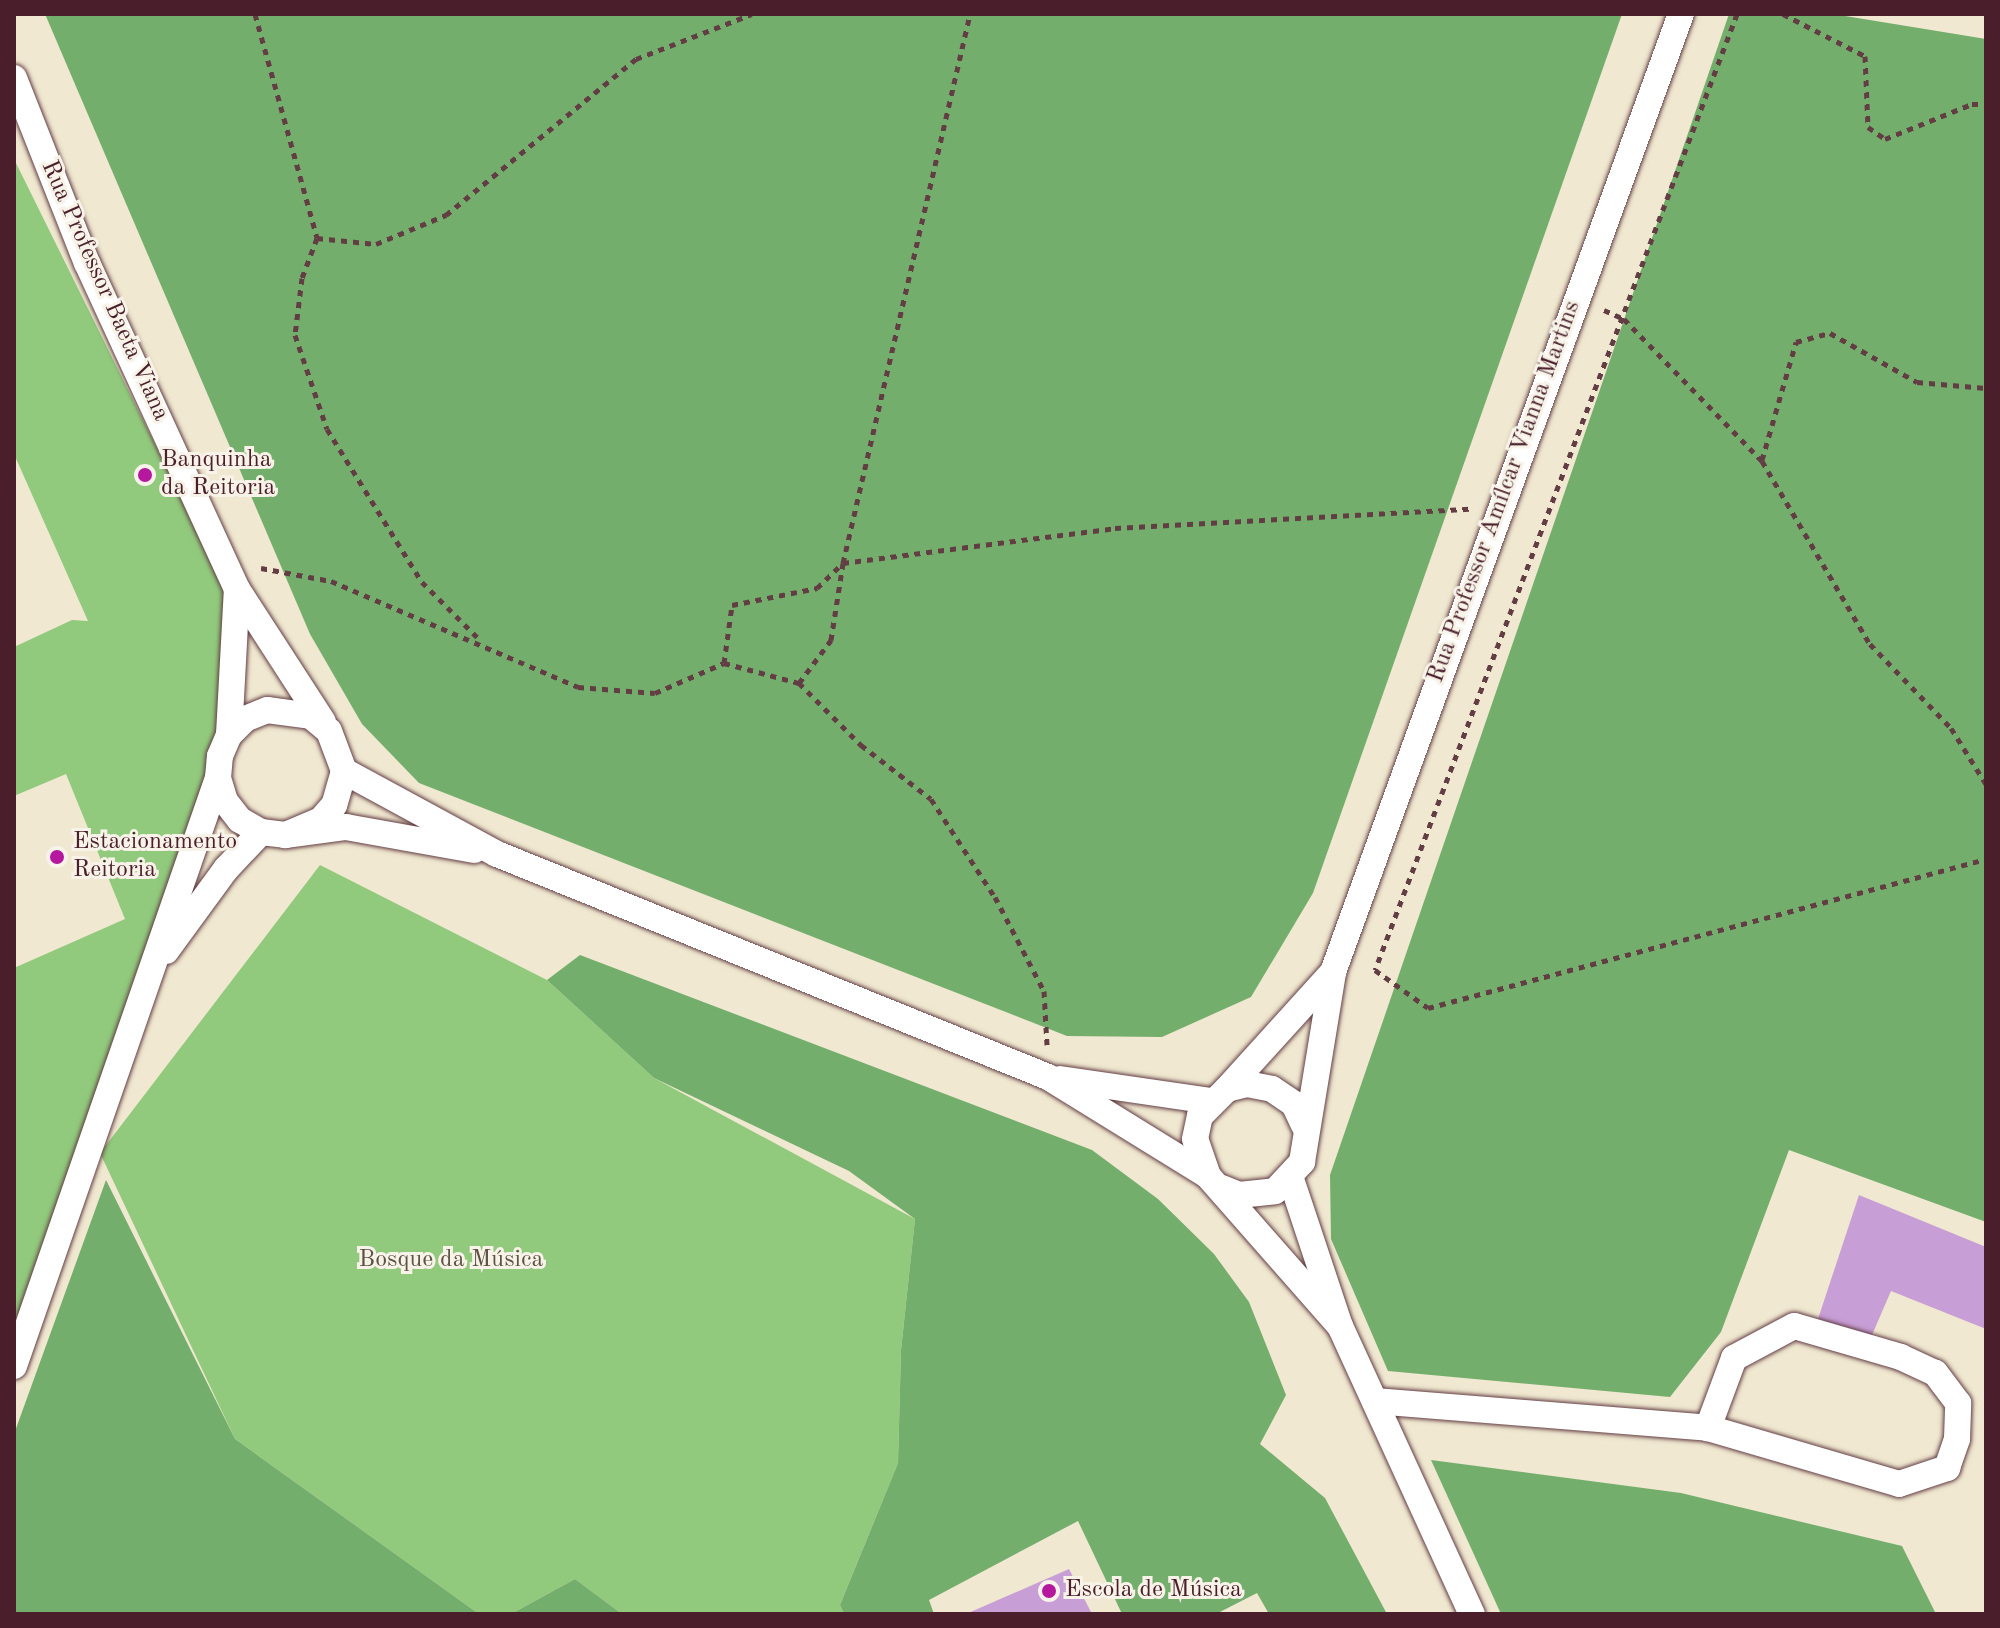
<!DOCTYPE html>
<html>
<head>
<meta charset="utf-8">
<style>
	body { margin:0 }
	#map { position:relative; width:2000px; height:1628px; overflow:hidden; background:#f0e8d0; font-family:"Old Standard TT",serif }
	div>[style] { position:absolute }
	[style*='--x'] { left:calc(var(--x)*1px); top:calc(var(--y)*1px); width:calc(var(--w)*1px); rotate:calc(var(--a)*1deg) }
	.green>* { inset:0; background:#91ca7d }
	.forest>* { inset:0; background:#74ae6c }
	.building>* { inset:0; background:#c79ed6 }
	.path>* { height:5px; margin-top:-2.5px; transform-origin:0; background:repeating-linear-gradient(90deg,#633d44 0 6px,transparent 0 12px) }
	.roads { filter:drop-shadow(0 0 2px #633d44) drop-shadow(0 0 2px #633d44) }
	.street>* { height:26px; margin:-13px; padding:0 13px; transform-origin:13px; border-radius:13px; background:#fff }
	.dots>* { width:22px; height:22px; translate:-50% -50%; box-sizing:border-box; border:4px solid #f7f3e8; border-radius:50% }
	span { translate:-50% -50%; white-space:nowrap; text-align:center; line-height:1.15; -webkit-text-stroke:6px #f7f3e8; paint-order:stroke }
	.street-label { font-size:24px; color:#4a1f2b }
	.poi-label { font-size:24px; color:#4a1f2b }
	.left { translate:0 -50%; text-align:left }
	.park-label { font-size:24px; color:#5f5244 }
	.frame { position:absolute; inset:0; border:16px solid #4a1f2b; pointer-events:none }
</style>
</head>
<body>
<div id="map">
	<div class="green">
		<i style="clip-path:polygon(14px 159px,229px 594px,216px 734px,205px 776px,14px 1332px,14px 968px,125px 919px,66px 774px,14px 796px,14px 647px,72px 620px,88px 621px,14px 454px)"></i>
		<i style="clip-path:polygon(320px 865px,547px 980px,654px 1078px,915px 1219px,901px 1350px,898px 1463px,840px 1605px,844px 1614px,622px 1614px,575px 1579px,511px 1614px,479px 1614px,235px 1439px,100px 1153px)"></i>
	</div>
	<div class="forest">
		<i style="clip-path:polygon(45px 14px,1622px 14px,1313px 893px,1251px 997px,1162px 1037px,1067px 1036px,419px 783px,362px 724px,310px 634px)"></i>
		<i style="clip-path:polygon(1729px 14px,1833px 14px,1986px 39px,1986px 1222px,1789px 1150px,1721px 1332px,1670px 1397px,1388px 1371px,1331px 1239px,1330px 1175px)"></i>
		<i style="clip-path:polygon(580px 955px,1092px 1150px,1158px 1199px,1214px 1254px,1249px 1302px,1286px 1395px,1260px 1444px,1325px 1498px,1387px 1614px,1269px 1614px,1257px 1593px,1216px 1614px,1122px 1614px,1078px 1521px,929px 1600px,934px 1614px,844px 1614px,840px 1605px,898px 1463px,901px 1350px,915px 1219px,849px 1171px,654px 1078px,547px 980px)"></i>
		<i style="clip-path:polygon(106px 1180px,235px 1439px,479px 1614px,14px 1614px,14px 1434px)"></i>
		<i style="clip-path:polygon(1431px 1460px,1681px 1493px,1902px 1546px,1936px 1614px,1501px 1614px)"></i>
		<i style="clip-path:polygon(575px 1579px,622px 1614px,511px 1614px)"></i>
	</div>
	<div class="building">
		<i style="clip-path:polygon(1859px 1195px,1986px 1247px,1986px 1329px,1891px 1291px,1872px 1335px,1818px 1319px)"></i>
		<i style="clip-path:polygon(1069px 1569px,1092px 1614px,966px 1614px)"></i>
	</div>
	<div class="path">
		<i style="--x:255;--y:14;--w:232;--a:74.5"></i>
		<i style="--x:317;--y:238;--w:43;--a:110.6"></i>
		<i style="--x:302;--y:278;--w:57;--a:97"></i>
		<i style="--x:295;--y:335;--w:99;--a:71.2"></i>
		<i style="--x:327;--y:429;--w:180;--a:58.2"></i>
		<i style="--x:422;--y:582;--w:81;--a:45"></i>
		<i style="--x:1737;--y:14;--w:1022;--a:110.74"></i>
		<i style="--x:1375;--y:970;--w:65;--a:35.6"></i>
		<i style="--x:1428;--y:1008;--w:578;--a:-14.95"></i>
		<i style="--x:1783;--y:14;--w:92;--a:27.1"></i>
		<i style="--x:1865;--y:56;--w:71;--a:87.6"></i>
		<i style="--x:1868;--y:127;--w:21;--a:35"></i>
		<i style="--x:1885;--y:139;--w:94;--a:-21.9"></i>
		<i style="--x:1972;--y:104;--w:14;--a:0"></i>
		<i style="--x:317;--y:238;--w:59;--a:5.8"></i>
		<i style="--x:376;--y:244;--w:76;--a:-22.5"></i>
		<i style="--x:446;--y:215;--w:246;--a:-39.4"></i>
		<i style="--x:636;--y:59;--w:124;--a:-21.2"></i>
		<i style="--x:1604;--y:310;--w:22;--a:24"></i>
		<i style="--x:1624;--y:319;--w:198;--a:45.8"></i>
		<i style="--x:1762;--y:461;--w:212;--a:59.5"></i>
		<i style="--x:1870;--y:644;--w:117;--a:46"></i>
		<i style="--x:1951;--y:728;--w:66;--a:58"></i>
		<i style="--x:1762;--y:460;--w:123;--a:-73.9"></i>
		<i style="--x:1796;--y:342;--w:35;--a:-15"></i>
		<i style="--x:1830;--y:333;--w:100;--a:29.4"></i>
		<i style="--x:1917;--y:382;--w:69;--a:5"></i>
		<i style="--x:261;--y:568;--w:71;--a:10.5"></i>
		<i style="--x:331;--y:581;--w:269;--a:23.2"></i>
		<i style="--x:578;--y:687;--w:77;--a:4.5"></i>
		<i style="--x:655;--y:693;--w:75;--a:-23.5"></i>
		<i style="--x:724;--y:663;--w:59;--a:-82.1"></i>
		<i style="--x:732;--y:605;--w:87;--a:-11.3"></i>
		<i style="--x:817;--y:588;--w:36;--a:-44"></i>
		<i style="--x:843;--y:563;--w:274;--a:-7.3"></i>
		<i style="--x:1115;--y:528;--w:355;--a:-3.1"></i>
		<i style="--x:724;--y:663;--w:78;--a:14.9"></i>
		<i style="--x:799;--y:683;--w:88;--a:45"></i>
		<i style="--x:861;--y:745;--w:88;--a:37.6"></i>
		<i style="--x:931;--y:799;--w:117;--a:56.9"></i>
		<i style="--x:995;--y:897;--w:106;--a:62.5"></i>
		<i style="--x:1044;--y:991;--w:54;--a:86.8"></i>
		<i style="--x:799;--y:683;--w:54;--a:-53.3"></i>
		<i style="--x:831;--y:640;--w:78;--a:-81.1"></i>
		<i style="--x:843;--y:563;--w:563;--a:-76.97"></i>
	</div>
	<div class="roads">
		<div class="street">
			<i style="--x:14;--y:78;--w:199;--a:68.5"></i>
			<i style="--x:87;--y:263;--w:359;--a:65.3"></i>
			<i style="--x:237;--y:589;--w:158;--a:57.1"></i>
			<i style="--x:229;--y:735;--w:146;--a:-86.9"></i>
			<i style="--x:344;--y:771;--w:174;--a:28.5"></i>
			<i style="--x:497;--y:854;--w:594;--a:22.03"></i>
			<i style="--x:1048;--y:1077;--w:188;--a:31.7"></i>
			<i style="--x:1208;--y:1176;--w:200;--a:48.7"></i>
			<i style="--x:218;--y:778;--w:24;--a:73"></i>
			<i style="--x:225;--y:801;--w:24;--a:52"></i>
			<i style="--x:240;--y:820;--w:24;--a:30"></i>
			<i style="--x:261;--y:832;--w:24;--a:7"></i>
			<i style="--x:285;--y:835;--w:62;--a:-7.5"></i>
			<i style="--x:346;--y:827;--w:130;--a:10.2"></i>
			<i style="--x:166;--y:951;--w:102;--a:-53.8"></i>
			<i style="--x:226;--y:869;--w:51;--a:-46.6"></i>
			<i style="--x:1060;--y:1079;--w:153;--a:8.3"></i>
			<i style="--x:1227;--y:1089;--w:158;--a:-47.8"></i>
			<i style="--x:1208;--y:1176;--w:39;--a:-109"></i>
			<i style="--x:1195;--y:1139;--w:24;--a:-78"></i>
			<i style="--x:1200;--y:1116;--w:38;--a:-45"></i>
			<i style="--x:1227;--y:1089;--w:21;--a:-14"></i>
			<i style="--x:1247;--y:1084;--w:25;--a:11"></i>
			<i style="--x:1272;--y:1089;--w:27;--a:34"></i>
			<i style="--x:1294;--y:1104;--w:23;--a:65"></i>
			<i style="--x:1291;--y:1179;--w:155;--a:71.6"></i>
			<i style="--x:1340;--y:1326;--w:317;--a:65.4"></i>
			<i style="--x:1222;--y:1188;--w:18;--a:22"></i>
			<i style="--x:1239;--y:1195;--w:36;--a:-6"></i>
			<i style="--x:1275;--y:1191;--w:40;--a:-47"></i>
			<i style="--x:1302;--y:1162;--w:193;--a:-80.7"></i>
			<i style="--x:1333;--y:972;--w:1019;--a:-70.04"></i>
			<i style="--x:14;--y:1366;--w:622;--a:-70.87"></i>
			<i style="--x:218;--y:778;--w:22;--a:-85"></i>
			<i style="--x:220;--y:756;--w:23;--a:-67"></i>
			<i style="--x:229;--y:735;--w:23;--a:-45"></i>
			<i style="--x:245;--y:719;--w:24;--a:-22"></i>
			<i style="--x:267;--y:710;--w:44;--a:7.8"></i>
			<i style="--x:311;--y:716;--w:23;--a:40"></i>
			<i style="--x:329;--y:731;--w:43;--a:69.4"></i>
			<i style="--x:344;--y:771;--w:35;--a:106"></i>
			<i style="--x:334;--y:805;--w:20;--a:131"></i>
			<i style="--x:321;--y:820;--w:39;--a:157"></i>
			<i style="--x:1375;--y:1401;--w:334;--a:4.6"></i>
			<i style="--x:1708;--y:1428;--w:199;--a:16.3"></i>
			<i style="--x:1899;--y:1484;--w:51;--a:-18.4"></i>
			<i style="--x:1947;--y:1468;--w:31;--a:-71"></i>
			<i style="--x:1957;--y:1439;--w:36;--a:-88"></i>
			<i style="--x:1958;--y:1403;--w:38;--a:-127"></i>
			<i style="--x:1935;--y:1373;--w:38;--a:-155"></i>
			<i style="--x:1901;--y:1357;--w:111;--a:-163.8"></i>
			<i style="--x:1794;--y:1326;--w:68;--a:151.9"></i>
			<i style="--x:1734;--y:1358;--w:75;--a:110.4"></i>
		</div>
	</div>
	<div class="dots">
		<i style="left:145px;top:475px;background:#b5179e"></i>
		<i style="left:57px;top:857px;background:#b5179e"></i>
		<i style="left:1049px;top:1591px;background:#b5179e"></i>
	</div>
	<div class="street-label">
		<span style="left:104px;top:291px;rotate:66deg">Rua Professor Baeta Viana</span>
		<span style="left:1505px;top:492px;rotate:-70deg">Rua Professor Amílcar Vianna Martins</span>
	</div>
	<div class="poi-label">
		<span class="left" style="left:161px;top:475px">Banquinha<br>da Reitoria</span>
		<span class="left" style="left:73px;top:857px">Estacionamento<br>Reitoria</span>
		<span class="left" style="left:1065px;top:1591px">Escola de Música</span>
	</div>
	<div class="park-label">
		<span style="left:451px;top:1261px">Bosque da Música</span>
	</div>
	<div class="frame"></div>
</div>
</body>
</html>
